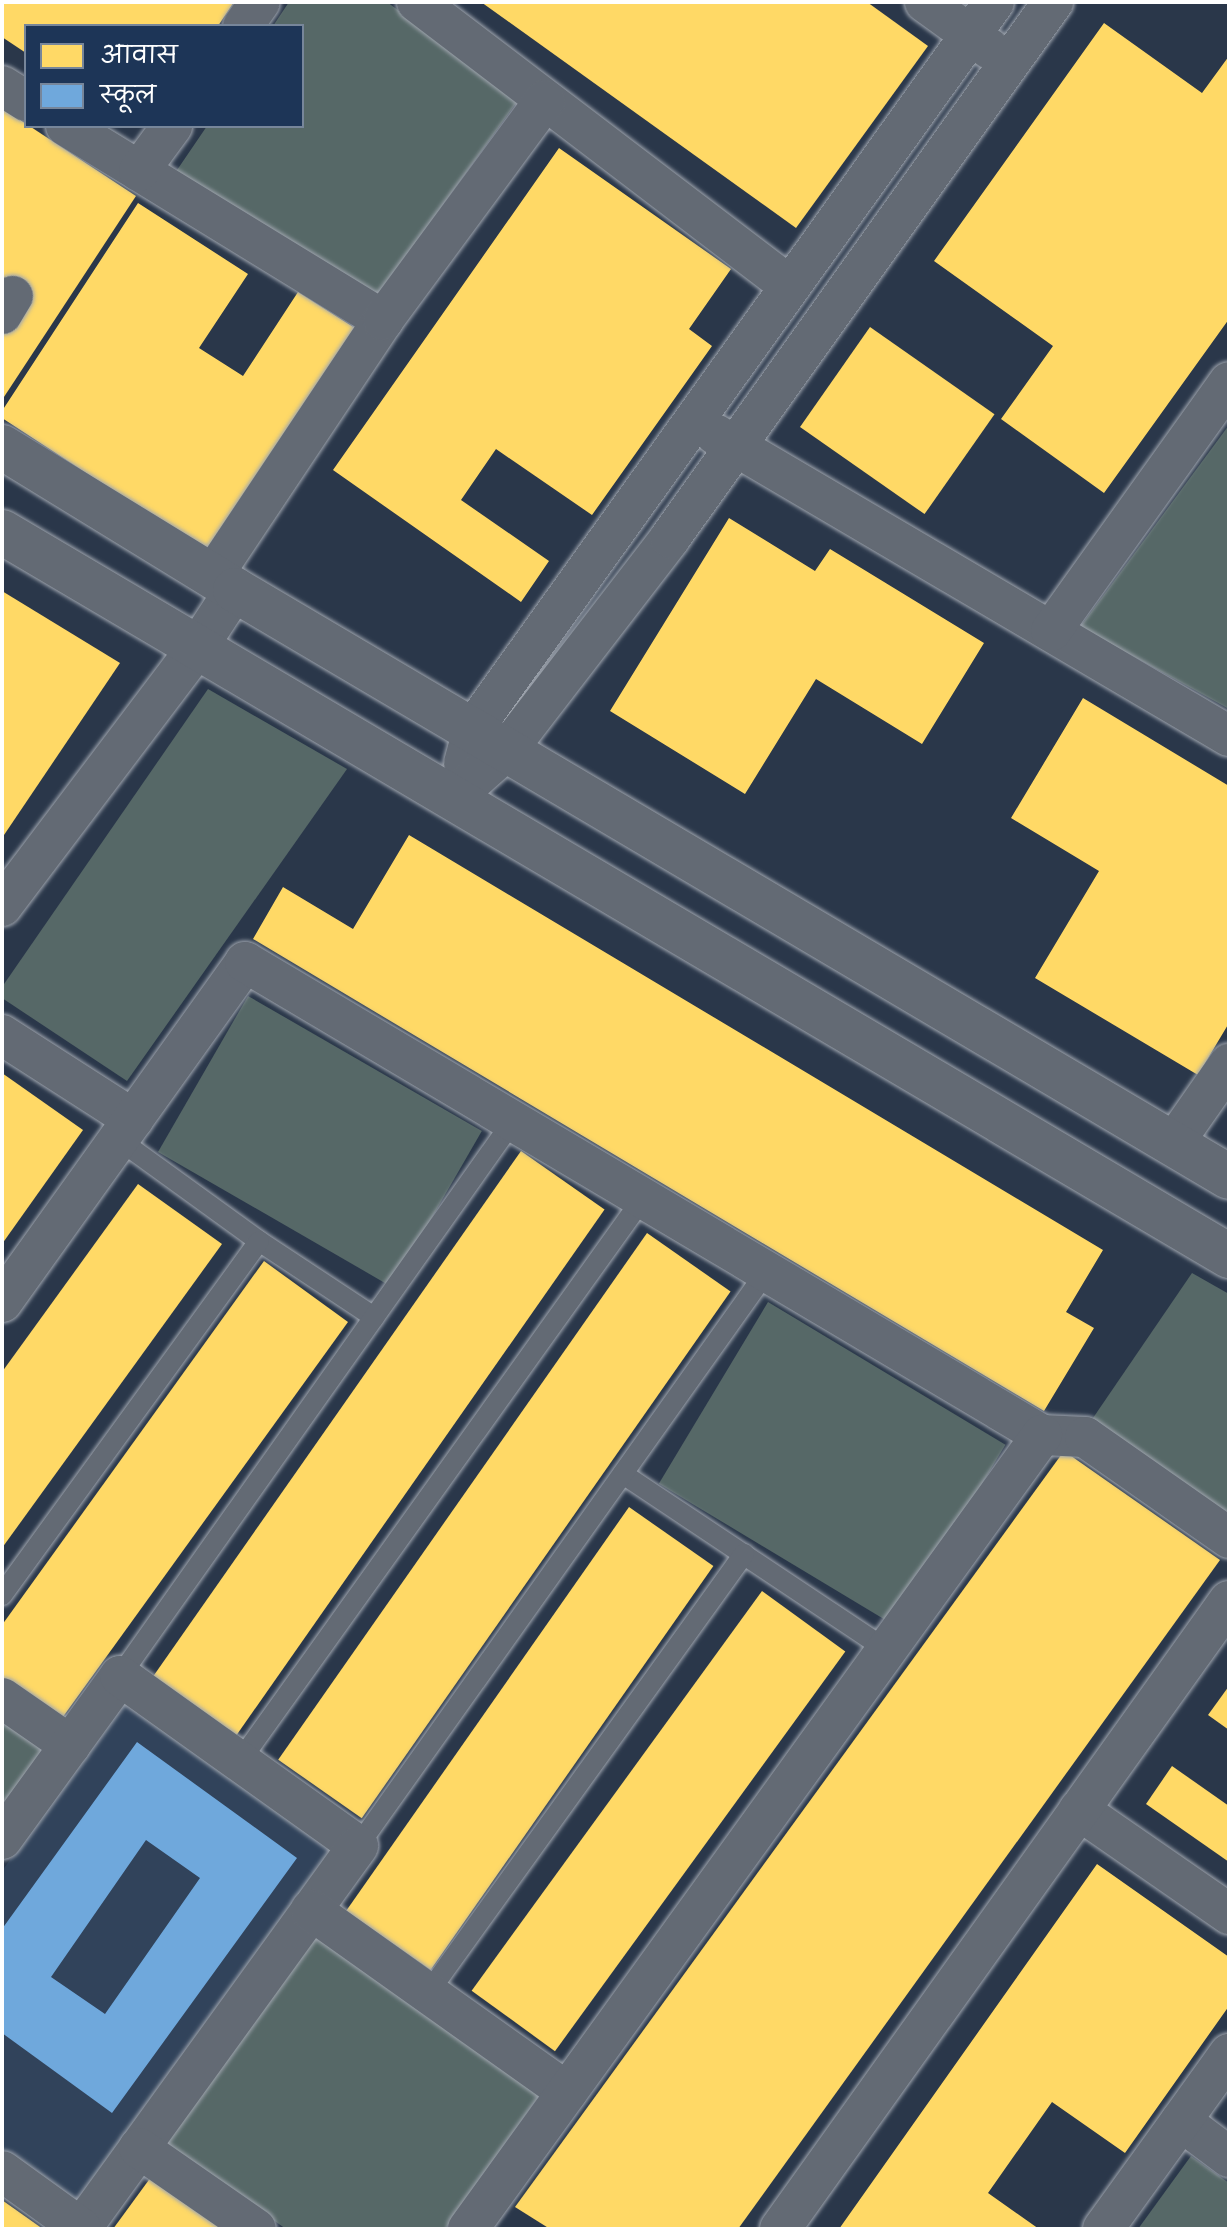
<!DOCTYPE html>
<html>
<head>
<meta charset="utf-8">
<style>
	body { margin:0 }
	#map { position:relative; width:1231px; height:2231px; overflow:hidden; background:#2a374a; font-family:"Indie Flower","Playpen Sans Deva",sans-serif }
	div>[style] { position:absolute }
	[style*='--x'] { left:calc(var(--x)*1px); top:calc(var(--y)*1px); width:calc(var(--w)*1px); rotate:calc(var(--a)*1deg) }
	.built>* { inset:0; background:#31435b }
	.green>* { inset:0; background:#566867; transform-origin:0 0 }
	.homes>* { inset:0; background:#ffd966; transform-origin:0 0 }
	.schools>* { inset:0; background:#6fa8dc }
	.roads { filter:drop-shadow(0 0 2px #9fa5ae) drop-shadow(0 0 2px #9fa5ae) }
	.lane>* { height:20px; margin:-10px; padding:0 10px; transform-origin:10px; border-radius:10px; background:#636a74 }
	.street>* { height:40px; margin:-20px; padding:0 20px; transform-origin:20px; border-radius:20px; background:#636a74 }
	.secondary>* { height:44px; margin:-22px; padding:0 22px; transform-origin:22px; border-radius:22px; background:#636a74 }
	span { translate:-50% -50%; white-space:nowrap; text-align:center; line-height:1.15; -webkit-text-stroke:8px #1d3557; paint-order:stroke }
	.frame { position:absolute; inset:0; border:4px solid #fff; pointer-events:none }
	.legend { position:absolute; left:24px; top:24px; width:280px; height:104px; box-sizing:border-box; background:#1d3557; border:2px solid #77869a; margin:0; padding:10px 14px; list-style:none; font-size:24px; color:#fff }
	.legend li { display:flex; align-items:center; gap:16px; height:40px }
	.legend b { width:40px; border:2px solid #77869a }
</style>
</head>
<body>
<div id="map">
	<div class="built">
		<i style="clip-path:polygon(124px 1700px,334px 1849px,80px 2205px,2px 2149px,2px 1871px)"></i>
	</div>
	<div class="green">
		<i style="clip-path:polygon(289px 2px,387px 2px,519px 99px,376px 298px,175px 173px,207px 126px,302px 126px,302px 26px,273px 26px)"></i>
		<i style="clip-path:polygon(1229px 425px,1229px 709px,1080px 627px)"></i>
		<i style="clip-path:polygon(208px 689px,347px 769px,127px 1081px,2px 998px,2px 987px)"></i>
		<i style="left:248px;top:996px;width:270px;height:180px;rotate:30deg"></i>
		<i style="clip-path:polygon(1192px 1273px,1229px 1294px,1229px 1520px,1093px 1418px)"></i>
		<i style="left:768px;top:1302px;width:277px;height:212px;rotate:31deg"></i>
		<i style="clip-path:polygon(2px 1716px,46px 1746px,2px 1810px)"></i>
		<i style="clip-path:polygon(314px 1932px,541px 2093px,445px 2229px,286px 2229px,164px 2143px)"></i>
		<i style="clip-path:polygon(1191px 2156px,1229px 2183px,1229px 2229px,1138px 2229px)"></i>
	</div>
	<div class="homes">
		<i style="clip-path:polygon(2px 2px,234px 2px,218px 26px,26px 26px,26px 53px,2px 37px)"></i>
		<i style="clip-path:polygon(481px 2px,867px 2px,928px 46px,796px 228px)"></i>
		<i style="clip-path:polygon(1104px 23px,1202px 93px,1229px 56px,1229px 319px,1104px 493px,1001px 419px,1053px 346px,934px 261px)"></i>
		<i style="clip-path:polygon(2px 108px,136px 196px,2px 400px)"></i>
		<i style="clip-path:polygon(559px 148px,731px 269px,689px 329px,712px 346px,592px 515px,496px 449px,461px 500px,549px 561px,521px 602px,333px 470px)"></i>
		<i style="clip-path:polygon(138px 203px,248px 274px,199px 348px,243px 376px,298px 292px,358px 330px,212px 555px,2px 418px,2px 411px)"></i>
		<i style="left:870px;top:327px;width:152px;height:122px;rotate:35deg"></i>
		<i style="clip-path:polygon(729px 518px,815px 571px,830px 549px,984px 643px,922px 744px,816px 679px,745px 794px,610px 711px)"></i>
		<i style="clip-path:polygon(2px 591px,120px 663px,2px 838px)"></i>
		<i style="clip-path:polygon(1083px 698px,1229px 786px,1229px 1023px,1198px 1075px,1035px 978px,1099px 871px,1011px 818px)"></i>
		<i style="clip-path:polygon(409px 835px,1103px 1250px,1066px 1312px,1094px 1328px,1044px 1411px,253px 939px,283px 887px,353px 929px)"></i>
		<i style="clip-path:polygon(2px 1073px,83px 1130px,2px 1244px)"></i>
		<i style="left:521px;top:1151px;width:102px;height:643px;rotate:35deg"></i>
		<i style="clip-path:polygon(138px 1184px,222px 1244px,2px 1548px,2px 1372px)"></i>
		<i style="left:647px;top:1233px;width:102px;height:643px;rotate:35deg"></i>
		<i style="clip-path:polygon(264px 1261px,348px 1322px,60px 1721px,2px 1680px,2px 1625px)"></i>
		<i style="clip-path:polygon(1064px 1451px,1220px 1560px,738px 2229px,550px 2229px,515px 2207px)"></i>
		<i style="left:629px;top:1507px;width:103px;height:493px;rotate:35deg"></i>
		<i style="left:762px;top:1591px;width:103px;height:494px;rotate:36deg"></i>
		<i style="clip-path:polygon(1229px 1686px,1229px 1730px,1208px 1715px)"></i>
		<i style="clip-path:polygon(1172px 1766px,1229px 1806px,1229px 1862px,1146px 1804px)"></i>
		<i style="clip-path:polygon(1097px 1864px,1229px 1957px,1229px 2006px,1125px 2153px,1052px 2102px,988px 2193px,1039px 2229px,839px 2229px)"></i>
		<i style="clip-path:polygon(151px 2177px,223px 2229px,113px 2229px)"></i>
		<i style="clip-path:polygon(2px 2200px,43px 2229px,2px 2229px)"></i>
	</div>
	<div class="schools">
		<i style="clip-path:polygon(evenodd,137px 1742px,297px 1858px,112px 2113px,2px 2033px,2px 1929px,137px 1742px,146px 1840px,200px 1878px,105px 2014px,51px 1977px,146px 1840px)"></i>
	</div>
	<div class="roads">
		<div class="lane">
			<i style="--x:118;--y:1139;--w:174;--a:35.9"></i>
			<i style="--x:259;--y:1241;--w:138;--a:33.5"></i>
			<i style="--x:623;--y:1474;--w:317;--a:33.7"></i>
			<i style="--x:2;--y:1595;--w:437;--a:-54"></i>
			<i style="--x:120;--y:1676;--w:680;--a:-54.7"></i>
			<i style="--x:240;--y:1761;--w:692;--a:-54.4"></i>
			<i style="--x:358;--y:1846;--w:706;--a:-54.58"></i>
			<i style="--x:428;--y:1993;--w:541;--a:-54.25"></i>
		</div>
		<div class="street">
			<i style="--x:417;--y:2;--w:469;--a:37.3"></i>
			<i style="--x:925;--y:2;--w:80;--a:35.9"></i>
			<i style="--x:243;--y:26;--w:29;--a:-55"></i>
			<i style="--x:2;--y:86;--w:28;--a:32"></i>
			<i style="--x:66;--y:126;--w:372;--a:31.5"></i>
			<i style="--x:139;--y:171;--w:56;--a:-53.7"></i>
			<i style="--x:2;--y:314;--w:21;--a:-59"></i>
			<i style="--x:715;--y:434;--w:596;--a:30.44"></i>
			<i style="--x:213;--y:575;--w:306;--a:-56.3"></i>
			<i style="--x:383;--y:320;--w:273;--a:-53.6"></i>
			<i style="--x:1051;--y:631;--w:306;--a:-54.4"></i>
			<i style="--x:464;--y:763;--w:35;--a:-75"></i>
			<i style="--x:473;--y:729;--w:894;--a:-54.37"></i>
			<i style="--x:454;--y:797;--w:71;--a:-41.6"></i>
			<i style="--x:507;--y:750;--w:267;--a:-52.4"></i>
			<i style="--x:670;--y:538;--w:659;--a:-54.45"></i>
			<i style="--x:2;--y:906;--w:323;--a:-52.9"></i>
			<i style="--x:197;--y:648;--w:69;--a:-56.8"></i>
			<i style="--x:2;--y:1035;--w:156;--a:32.7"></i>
			<i style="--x:1173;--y:1144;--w:98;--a:-55"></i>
			<i style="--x:2;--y:1302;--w:418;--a:-54.4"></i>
			<i style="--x:245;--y:962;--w:927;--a:30.69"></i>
			<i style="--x:1042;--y:1435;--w:43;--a:2.7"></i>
			<i style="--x:1085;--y:1437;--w:176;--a:35"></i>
			<i style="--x:2;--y:1698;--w:83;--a:34.7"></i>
			<i style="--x:1079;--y:1810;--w:183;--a:34.7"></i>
			<i style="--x:2;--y:1839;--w:201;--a:-54.1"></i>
			<i style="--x:120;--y:1676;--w:292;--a:35.5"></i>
			<i style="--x:358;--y:1846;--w:472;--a:125.9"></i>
			<i style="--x:81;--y:2228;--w:97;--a:-144.2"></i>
			<i style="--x:311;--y:1910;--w:314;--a:35.4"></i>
			<i style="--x:1181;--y:2121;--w:60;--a:36.9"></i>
			<i style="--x:139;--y:2148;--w:142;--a:34.7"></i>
			<i style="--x:468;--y:2229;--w:980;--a:-54.14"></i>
			<i style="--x:780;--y:2229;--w:772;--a:-54.44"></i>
			<i style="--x:1103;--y:2229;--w:216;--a:-54.2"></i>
		</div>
		<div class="secondary">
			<i style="--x:2;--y:447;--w:273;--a:31.5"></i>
			<i style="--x:235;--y:590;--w:1154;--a:30.56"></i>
			<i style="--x:2;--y:532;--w:1425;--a:30.54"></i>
		</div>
	</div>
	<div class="frame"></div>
	<ul class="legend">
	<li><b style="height:22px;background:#ffd966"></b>आवास</li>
	<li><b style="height:22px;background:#6fa8dc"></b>स्कूल</li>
	</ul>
</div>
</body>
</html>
